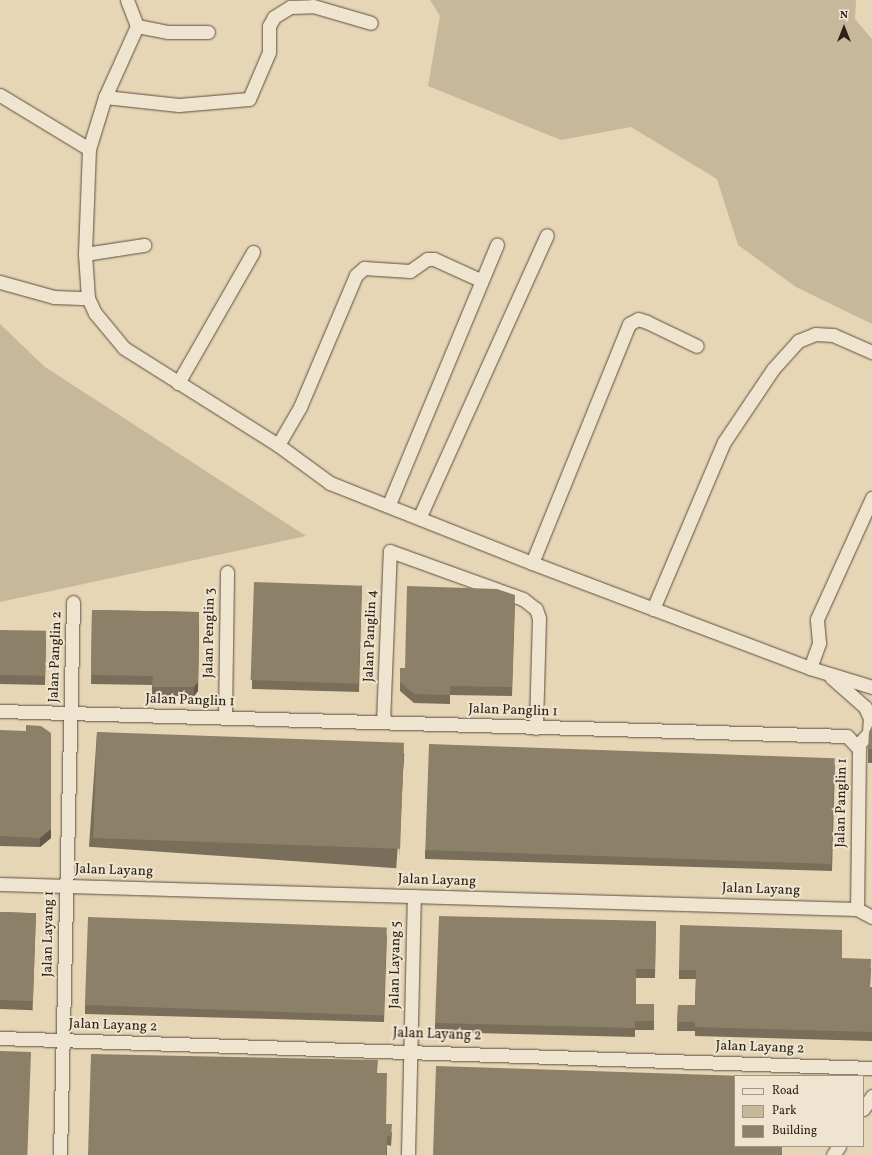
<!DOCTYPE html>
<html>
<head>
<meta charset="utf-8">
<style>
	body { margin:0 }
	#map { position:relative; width:872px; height:1155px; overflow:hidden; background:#e7d6b6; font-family:Vollkorn,serif }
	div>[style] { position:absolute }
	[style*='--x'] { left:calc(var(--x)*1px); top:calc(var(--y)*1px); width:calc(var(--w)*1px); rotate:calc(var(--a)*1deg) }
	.green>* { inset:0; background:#c7b79b }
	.roads { filter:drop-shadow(0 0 1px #5b4f3e) drop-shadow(0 0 1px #5b4f3e) }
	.minor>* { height:13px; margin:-6.5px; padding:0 6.5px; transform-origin:6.5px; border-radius:6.5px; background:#efe4d0 }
	.wall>* { inset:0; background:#796e5a; transform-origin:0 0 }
	.shaded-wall>* { inset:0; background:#635a4a }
	.building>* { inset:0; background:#8d8069; transform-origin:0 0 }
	span { translate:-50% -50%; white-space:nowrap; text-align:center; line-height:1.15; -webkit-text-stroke:4px #efe4d0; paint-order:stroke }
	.street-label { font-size:14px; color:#2c2216 }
	.legend { position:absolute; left:734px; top:1075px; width:130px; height:72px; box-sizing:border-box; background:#efe4d0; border:1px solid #a19686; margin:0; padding:5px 7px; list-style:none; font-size:12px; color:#2c2216 }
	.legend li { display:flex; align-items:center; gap:8px; height:20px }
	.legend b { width:20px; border:1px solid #a19686 }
	.north { position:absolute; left:824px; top:8px; width:40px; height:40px; -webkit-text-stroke:3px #efe4d0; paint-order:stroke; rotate:0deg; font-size:11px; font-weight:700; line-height:16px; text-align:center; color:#2c2216 }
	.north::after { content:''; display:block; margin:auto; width:14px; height:18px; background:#2c2216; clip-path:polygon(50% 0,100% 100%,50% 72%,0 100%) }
</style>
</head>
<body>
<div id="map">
	<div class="green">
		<i style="clip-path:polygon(430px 0,856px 0,855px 19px,872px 39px,872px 324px,796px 287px,738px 245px,717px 179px,631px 127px,561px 140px,428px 86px,440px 16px)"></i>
		<i style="clip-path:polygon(0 324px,45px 367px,306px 536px,0 602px)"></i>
	</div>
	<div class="roads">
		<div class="minor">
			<i style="--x:137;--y:26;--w:32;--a:11"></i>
			<i style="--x:168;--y:32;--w:40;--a:0"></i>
			<i style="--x:0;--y:95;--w:104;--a:31.2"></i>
			<i style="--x:89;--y:149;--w:105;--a:92.2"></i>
			<i style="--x:85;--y:254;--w:44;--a:86.1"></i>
			<i style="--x:105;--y:97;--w:74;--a:6.2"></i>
			<i style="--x:179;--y:105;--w:70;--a:-4.9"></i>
			<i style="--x:249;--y:99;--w:51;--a:-66.9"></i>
			<i style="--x:269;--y:52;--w:26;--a:-90"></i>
			<i style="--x:269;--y:26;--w:10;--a:-61"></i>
			<i style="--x:274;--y:17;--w:19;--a:-32"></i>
			<i style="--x:290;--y:7;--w:23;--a:-2"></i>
			<i style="--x:313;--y:6;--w:60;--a:16.3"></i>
			<i style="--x:89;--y:149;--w:54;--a:-72.9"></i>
			<i style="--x:105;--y:97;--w:78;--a:-65.7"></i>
			<i style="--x:137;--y:26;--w:28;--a:-111"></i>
			<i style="--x:85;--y:254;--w:60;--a:-8.7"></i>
			<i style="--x:0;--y:282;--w:56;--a:15.5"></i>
			<i style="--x:54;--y:297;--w:34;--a:2"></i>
			<i style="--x:88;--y:298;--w:17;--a:65"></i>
			<i style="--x:95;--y:313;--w:45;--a:50.4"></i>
			<i style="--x:124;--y:348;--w:182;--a:32.2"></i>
			<i style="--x:278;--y:445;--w:64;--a:36.2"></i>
			<i style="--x:330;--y:483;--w:217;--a:21.6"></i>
			<i style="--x:532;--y:563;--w:297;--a:20.7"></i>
			<i style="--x:810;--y:668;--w:65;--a:17"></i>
			<i style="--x:178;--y:383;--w:151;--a:-60.2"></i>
			<i style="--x:278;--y:445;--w:44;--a:-59.9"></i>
			<i style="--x:300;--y:407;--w:143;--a:-67"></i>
			<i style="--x:356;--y:275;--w:11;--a:-41"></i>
			<i style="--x:364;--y:268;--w:46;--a:3.7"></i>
			<i style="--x:410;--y:271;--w:21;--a:-35"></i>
			<i style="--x:427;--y:259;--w:7;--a:0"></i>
			<i style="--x:434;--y:259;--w:51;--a:24.5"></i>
			<i style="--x:389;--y:504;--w:281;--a:-67.4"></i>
			<i style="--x:420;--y:516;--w:308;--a:-65.7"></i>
			<i style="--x:532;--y:563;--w:258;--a:-67.9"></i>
			<i style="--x:629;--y:324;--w:10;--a:-29"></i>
			<i style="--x:638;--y:319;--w:9;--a:18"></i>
			<i style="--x:647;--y:322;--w:55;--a:25.6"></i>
			<i style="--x:653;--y:609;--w:181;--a:-67"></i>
			<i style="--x:724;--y:442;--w:88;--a:-56.1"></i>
			<i style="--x:773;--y:369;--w:38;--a:-48"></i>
			<i style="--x:798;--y:341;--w:18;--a:-22"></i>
			<i style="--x:815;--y:334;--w:18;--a:3"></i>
			<i style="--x:833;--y:335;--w:43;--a:23.6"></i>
			<i style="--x:810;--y:668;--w:27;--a:-70"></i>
			<i style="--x:819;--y:643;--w:24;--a:-95"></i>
			<i style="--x:817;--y:619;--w:133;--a:-65.6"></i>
			<i style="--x:831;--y:677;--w:45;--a:41.4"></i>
			<i style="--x:865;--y:707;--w:12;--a:66"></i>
			<i style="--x:870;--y:718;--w:15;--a:94"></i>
			<i style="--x:869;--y:733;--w:16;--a:133"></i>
			<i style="--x:0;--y:711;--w:847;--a:1.69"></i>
			<i style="--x:847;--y:736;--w:18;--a:47"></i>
			<i style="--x:859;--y:749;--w:160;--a:90.7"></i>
			<i style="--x:225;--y:718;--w:146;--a:-89.2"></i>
			<i style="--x:383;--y:722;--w:171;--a:-87.7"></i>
			<i style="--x:390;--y:551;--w:141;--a:19.8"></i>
			<i style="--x:523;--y:599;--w:16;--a:38"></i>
			<i style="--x:536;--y:609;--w:9;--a:72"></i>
			<i style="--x:539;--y:618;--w:110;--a:91.6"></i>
			<i style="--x:0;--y:884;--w:857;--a:1.67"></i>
			<i style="--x:857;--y:909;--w:17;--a:28"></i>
			<i style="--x:0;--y:1038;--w:873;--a:1.97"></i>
			<i style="--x:863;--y:1109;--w:16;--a:-55"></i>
			<i style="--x:60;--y:1155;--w:553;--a:-88.65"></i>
			<i style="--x:408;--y:1155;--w:259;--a:-88.7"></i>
			<i style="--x:833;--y:1155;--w:11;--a:-56"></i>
		</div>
	</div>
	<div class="wall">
		<i style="clip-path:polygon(362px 585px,359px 692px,252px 689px,252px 680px)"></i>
		<i style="clip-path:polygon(515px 604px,512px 696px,450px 695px,450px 704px,414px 703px,400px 691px,400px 668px,405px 668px)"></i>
		<i style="clip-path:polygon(92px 610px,199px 612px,198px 691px,194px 696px,152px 696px,152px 685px,91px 684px)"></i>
		<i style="clip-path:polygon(0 630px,46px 640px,45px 685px,0 684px)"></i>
		<i style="clip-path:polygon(872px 726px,872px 763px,868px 763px,868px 749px)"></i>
		<i style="clip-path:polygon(0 730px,51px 838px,40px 847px,0 846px)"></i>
		<i style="left:97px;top:732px;width:308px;height:115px;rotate:4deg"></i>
		<i style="clip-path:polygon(835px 765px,832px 871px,425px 859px,425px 850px)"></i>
		<i style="left:0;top:912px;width:36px;height:97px;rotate:2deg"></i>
		<i style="clip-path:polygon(656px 921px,655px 978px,636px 978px,636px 1004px,654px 1004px,654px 1030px,635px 1030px,635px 1037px,435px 1032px,435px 1023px)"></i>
		<i style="clip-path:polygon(387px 935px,384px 1022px,85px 1014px,85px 1005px)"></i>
		<i style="clip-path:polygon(842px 958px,871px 968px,870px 987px,872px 987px,872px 1041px,695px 1036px,695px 1031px,677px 1031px,678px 1005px,695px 1005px,696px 979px,679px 979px,679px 970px)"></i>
		<i style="clip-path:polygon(378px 1073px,386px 1124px,392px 1133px,391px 1146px,387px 1145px,387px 1155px,88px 1155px)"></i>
	</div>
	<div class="shaded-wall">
		<i style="clip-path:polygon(199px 612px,198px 691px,194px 696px,194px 687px)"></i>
		<i style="clip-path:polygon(51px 733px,51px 838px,40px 847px,40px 838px)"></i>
		<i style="clip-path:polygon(404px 742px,404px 751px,399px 857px,399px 848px)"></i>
	</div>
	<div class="building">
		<i style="left:254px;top:582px;width:108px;height:98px;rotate:2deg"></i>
		<i style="clip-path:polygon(407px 586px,497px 589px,515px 595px,512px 687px,450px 686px,450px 695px,414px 694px,400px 682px,400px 668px,405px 668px)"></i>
		<i style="clip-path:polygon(92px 610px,199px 612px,198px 682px,194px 687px,152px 687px,153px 676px,91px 675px)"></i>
		<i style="left:0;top:630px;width:46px;height:45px;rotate:1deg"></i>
		<i style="clip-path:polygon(26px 725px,41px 726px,51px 733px,51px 829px,40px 838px,0 836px,0 730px,26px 731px)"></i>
		<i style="clip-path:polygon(872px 726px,872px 749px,868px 749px,869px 732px)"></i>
		<i style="left:97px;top:732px;width:307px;height:106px;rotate:2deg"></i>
		<i style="left:429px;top:744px;width:406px;height:106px;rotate:2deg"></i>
		<i style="left:0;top:912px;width:36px;height:88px;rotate:2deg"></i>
		<i style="clip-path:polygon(439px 916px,656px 921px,655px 969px,636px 969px,636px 1004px,654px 1004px,654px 1021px,635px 1021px,635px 1028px,435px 1023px)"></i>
		<i style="left:88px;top:917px;width:299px;height:88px;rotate:2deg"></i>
		<i style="clip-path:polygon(680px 925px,842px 930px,842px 958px,871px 959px,870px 987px,872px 987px,872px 1032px,695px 1027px,695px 1022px,677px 1022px,678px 1005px,695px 1005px,696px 970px,679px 970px)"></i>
		<i style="left:0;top:1051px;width:31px;height:104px;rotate:2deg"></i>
		<i style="clip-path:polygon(91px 1054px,378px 1060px,377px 1073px,387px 1073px,386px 1124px,392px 1124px,391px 1137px,387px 1136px,386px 1155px,88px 1155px)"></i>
		<i style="clip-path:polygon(436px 1066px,745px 1076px,735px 1076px,735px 1146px,782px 1146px,782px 1155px,433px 1155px)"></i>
	</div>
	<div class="street-label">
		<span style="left:210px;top:633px;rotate:-89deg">Jalan Penglin 3</span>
		<span style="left:371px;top:636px;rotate:-88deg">Jalan Panglin 4</span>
		<span style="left:56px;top:657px;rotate:-88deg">Jalan Panglin 2</span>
		<span style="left:190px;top:701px;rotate:2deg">Jalan Panglin 1</span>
		<span style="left:513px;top:711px;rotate:2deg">Jalan Panglin 1</span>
		<span style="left:842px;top:803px;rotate:-89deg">Jalan Panglin 1</span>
		<span style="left:114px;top:871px;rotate:2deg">Jalan Layang</span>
		<span style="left:437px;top:881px;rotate:2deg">Jalan Layang</span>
		<span style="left:761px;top:890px;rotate:2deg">Jalan Layang</span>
		<span style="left:49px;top:934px;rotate:-89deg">Jalan Layang 1</span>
		<span style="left:396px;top:965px;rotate:-89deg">Jalan Layang 5</span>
		<span style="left:113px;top:1026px;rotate:2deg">Jalan Layang 2</span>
		<span style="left:437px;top:1035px;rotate:2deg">Jalan Layang 2</span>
		<span style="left:760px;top:1048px;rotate:2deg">Jalan Layang 2</span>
	</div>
	<ul class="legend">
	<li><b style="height:5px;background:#efe4d0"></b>Road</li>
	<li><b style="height:11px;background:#c7b79b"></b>Park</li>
	<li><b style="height:11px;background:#8d8069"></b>Building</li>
	</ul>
	<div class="north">N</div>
</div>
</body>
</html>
